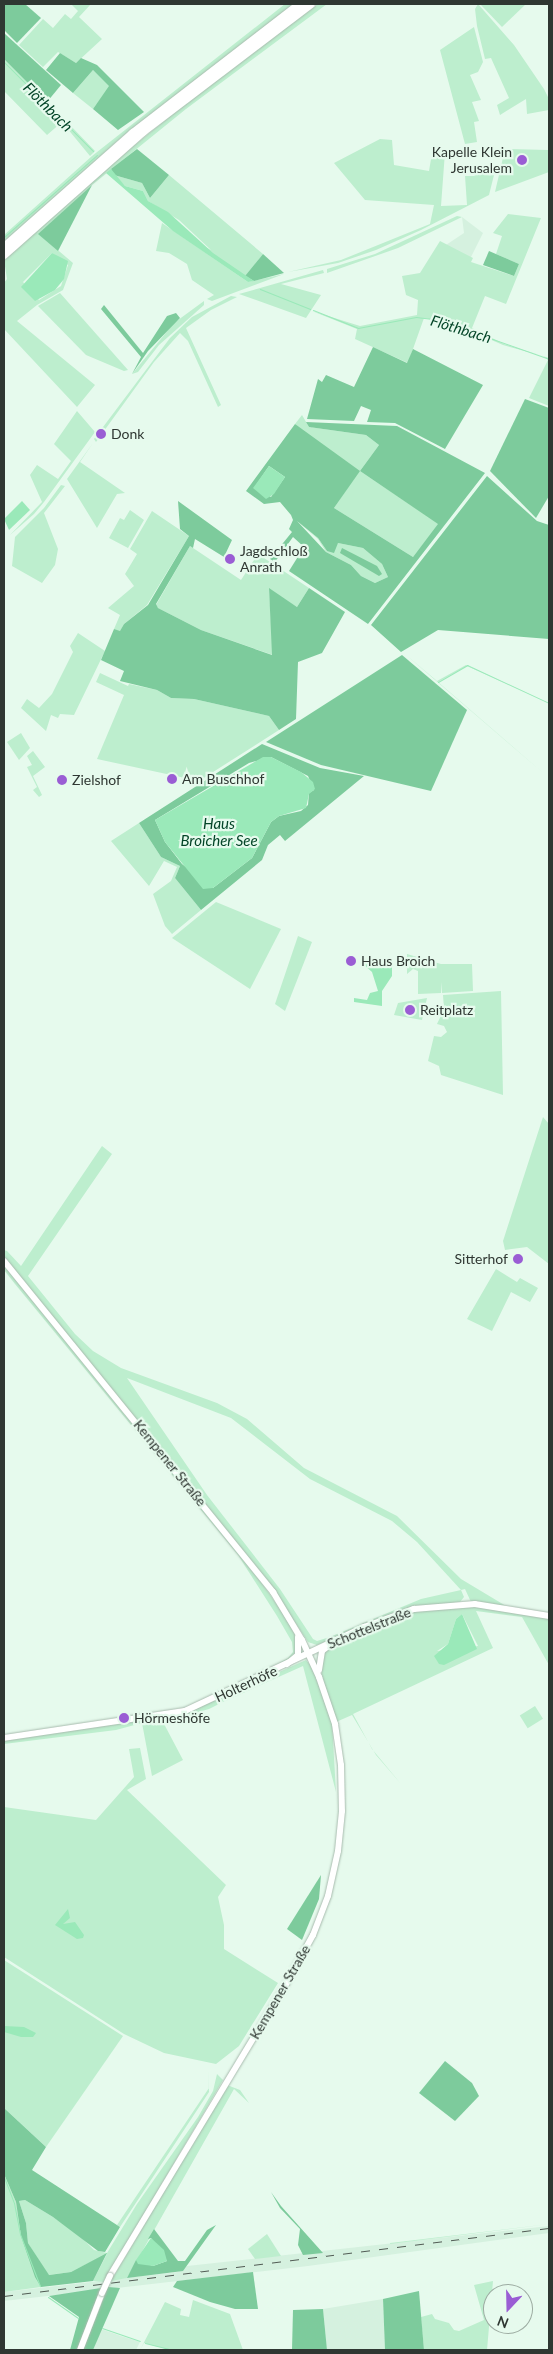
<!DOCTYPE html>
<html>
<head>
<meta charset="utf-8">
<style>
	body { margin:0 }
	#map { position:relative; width:553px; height:2354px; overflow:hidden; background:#e6faed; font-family:Lato,sans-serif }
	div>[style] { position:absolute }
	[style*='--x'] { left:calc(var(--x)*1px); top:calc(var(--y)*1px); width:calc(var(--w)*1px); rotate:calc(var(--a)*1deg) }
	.built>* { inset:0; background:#d5f1df }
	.green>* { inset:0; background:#bdeece; transform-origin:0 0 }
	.forest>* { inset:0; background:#7dcb9c }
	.water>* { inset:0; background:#9ae9b9 }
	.stream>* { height:1px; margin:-0.5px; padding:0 0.5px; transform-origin:0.5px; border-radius:0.5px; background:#9ae9b9 }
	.roads { filter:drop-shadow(0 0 1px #a8bbae) drop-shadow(0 0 1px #a8bbae) }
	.secondary>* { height:5.5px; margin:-2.75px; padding:0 2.75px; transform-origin:2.75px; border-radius:2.75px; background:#fff }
	.primary>* { height:6px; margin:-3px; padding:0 3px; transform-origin:3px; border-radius:3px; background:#fff }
	.motorway>* { height:8px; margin:-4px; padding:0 4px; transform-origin:4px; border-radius:4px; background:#fff }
	.rail>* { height:1px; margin-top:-0.5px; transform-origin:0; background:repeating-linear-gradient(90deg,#505a53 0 9px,transparent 0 18px) }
	.bridges { filter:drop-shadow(0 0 1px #a8bbae) drop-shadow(0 0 1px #a8bbae) }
	.primary-bridge>* { height:6px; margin:-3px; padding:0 3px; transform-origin:3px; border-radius:3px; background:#fff }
	.dots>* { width:14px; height:14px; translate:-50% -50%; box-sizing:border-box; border:2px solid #e6faed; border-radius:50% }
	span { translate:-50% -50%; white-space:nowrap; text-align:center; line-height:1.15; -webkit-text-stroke:4.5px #e6faed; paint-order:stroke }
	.poi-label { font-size:14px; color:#2f3732 }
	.right { translate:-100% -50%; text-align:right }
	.left { translate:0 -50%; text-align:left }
	.street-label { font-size:14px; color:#2f3732 }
	.water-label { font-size:15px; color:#044528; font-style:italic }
	.frame { position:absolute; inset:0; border:5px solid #2f3732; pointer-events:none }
	.north { position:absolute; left:483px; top:2284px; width:50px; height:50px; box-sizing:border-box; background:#e6faed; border:1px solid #9daca2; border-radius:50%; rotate:201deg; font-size:14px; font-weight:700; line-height:20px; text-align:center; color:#2f3732 }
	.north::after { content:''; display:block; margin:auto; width:18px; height:22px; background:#9a5dd4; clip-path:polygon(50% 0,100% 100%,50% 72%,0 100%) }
</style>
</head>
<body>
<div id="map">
	<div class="built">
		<i style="clip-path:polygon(462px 217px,483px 233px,470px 259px,446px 245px,464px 233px)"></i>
		<i style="clip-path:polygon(549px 2226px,549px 2233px,308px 2266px,4px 2301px,4px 2292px,178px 2272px,187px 2266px)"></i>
		<i style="clip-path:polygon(383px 2299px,385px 2350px,327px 2350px,323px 2309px)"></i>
		<i style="clip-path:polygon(101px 2329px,121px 2336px,140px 2342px,136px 2350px,93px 2350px)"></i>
	</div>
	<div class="green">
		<i style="clip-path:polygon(71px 4px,91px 4px,79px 17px,102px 39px,76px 63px,58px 52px,43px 67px,19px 45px,43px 19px,53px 28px,65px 14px,71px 19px,78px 11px)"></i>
		<i style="clip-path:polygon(285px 4px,294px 4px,123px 136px,4px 243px,4px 235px,92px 156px)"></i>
		<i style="clip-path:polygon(evenodd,318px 4px,327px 4px,186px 109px,92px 185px,39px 234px,73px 263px,63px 290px,37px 305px,17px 321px,95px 385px,77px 407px,4px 329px,4px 283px,7px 279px,4px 260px,109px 166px,196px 95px,318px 4px,52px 253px,68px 265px,61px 286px,39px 300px,23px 282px,52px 253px)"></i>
		<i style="clip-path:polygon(478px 4px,514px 45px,544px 89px,549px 99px,549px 110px,527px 114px,526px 99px,500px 115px,497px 105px,509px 98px,491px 58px,485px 59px,477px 26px,475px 9px)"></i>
		<i style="clip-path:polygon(480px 4px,526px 4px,502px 27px)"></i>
		<i style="clip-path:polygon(474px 27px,483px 62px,478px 72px,470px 75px,481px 100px,472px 102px,479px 121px,474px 122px,477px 142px,465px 144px,440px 50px)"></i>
		<i style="clip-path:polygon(4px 59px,40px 94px,95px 151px,90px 156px,62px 122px,47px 135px,4px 91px)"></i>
		<i style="clip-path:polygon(93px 70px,110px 86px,93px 109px,73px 93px)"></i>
		<i style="clip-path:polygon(380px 139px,392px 140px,394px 165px,429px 171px,432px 153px,445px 152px,441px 206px,467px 205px,465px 176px,474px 176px,484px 170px,495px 171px,489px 195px,421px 230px,376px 250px,338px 263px,288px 272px,341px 260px,430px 224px,434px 205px,365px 200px,334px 163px)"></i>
		<i style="clip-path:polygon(505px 149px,548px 150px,549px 172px,495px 192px)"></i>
		<i style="clip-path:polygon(114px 175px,142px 183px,150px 198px,169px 175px,263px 254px,245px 276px,190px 239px,211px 250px,179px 220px,148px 201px,143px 191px,125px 186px)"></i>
		<i style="clip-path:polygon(508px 214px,541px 218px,506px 304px,485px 296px,472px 328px,504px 344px,549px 358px,549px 406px,529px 398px,548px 360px,543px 356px,503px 345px,457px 325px,424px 318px,408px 363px,355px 339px,357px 329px,312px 311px,360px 326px,417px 315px,418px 300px,406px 295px,402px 276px,420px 273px,440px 241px,473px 258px,471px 262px,514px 276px,519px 264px,496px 254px,502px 236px,493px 233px)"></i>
		<i style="clip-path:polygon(457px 216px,462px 217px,398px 248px,327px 273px,327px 269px,375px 254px)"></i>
		<i style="clip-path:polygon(162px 223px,248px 282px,284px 274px,212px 301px,207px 299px,214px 295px,192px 280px,187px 264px,169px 253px,156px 251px)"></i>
		<i style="clip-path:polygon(323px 270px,324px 273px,281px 284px,321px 295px,306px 318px,239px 294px)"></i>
		<i style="clip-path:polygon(60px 293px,128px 370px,124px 371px,86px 355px,38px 306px)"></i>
		<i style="clip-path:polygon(231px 296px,237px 297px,211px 310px,186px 328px,221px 405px,218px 407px,188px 341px,180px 333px,154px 362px,96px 442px,94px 439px,170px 338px,192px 317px)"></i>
		<i style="clip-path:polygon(204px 301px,204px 305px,159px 345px,138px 372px,132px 374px,174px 323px)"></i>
		<i style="clip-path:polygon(77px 411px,95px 432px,44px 502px,34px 514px,10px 535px,42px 502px,30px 475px,37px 465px,58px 479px,71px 461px,54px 444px)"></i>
		<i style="clip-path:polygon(302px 415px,309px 427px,366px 435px,379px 445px,360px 471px,439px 524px,413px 557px,334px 508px,359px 471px,303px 432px,295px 424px)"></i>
		<i style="clip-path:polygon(93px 443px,80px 462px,125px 493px,117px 494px,97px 528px,67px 479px)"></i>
		<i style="clip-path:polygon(61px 485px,65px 486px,44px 513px,58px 549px,55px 565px,42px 583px,12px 566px,15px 537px,44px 508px)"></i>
		<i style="clip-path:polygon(130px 510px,144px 520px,128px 548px,109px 538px,120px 518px,124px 520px)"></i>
		<i style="clip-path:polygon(152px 511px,189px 536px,147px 605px,124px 624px,120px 632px,114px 629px,120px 615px,108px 608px,134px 586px,125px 574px,137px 554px,130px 549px)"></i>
		<i style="clip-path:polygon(297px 521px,318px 538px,327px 551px,338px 543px,363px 548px,382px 564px,388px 577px,375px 583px,361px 576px,351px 565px,326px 552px,318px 539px)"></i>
		<i style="clip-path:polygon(190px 546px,241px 580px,258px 554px,309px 588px,297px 607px,269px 589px,273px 655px,201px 630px,158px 608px,156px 605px)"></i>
		<i style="clip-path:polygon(78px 633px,105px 651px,74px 715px,60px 714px,58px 718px,51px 715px,46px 731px,21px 708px,27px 699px,39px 708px,52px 694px,73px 652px,70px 646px)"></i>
		<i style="clip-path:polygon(405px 654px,437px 681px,466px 665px,549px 703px,467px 666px,438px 682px,549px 778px)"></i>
		<i style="clip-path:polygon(100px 673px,128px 686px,129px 684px,157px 690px,171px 698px,194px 699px,269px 716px,279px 730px,199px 781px,97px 759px,124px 695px,96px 682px)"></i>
		<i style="clip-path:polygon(21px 733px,30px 748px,19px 760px,7px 742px)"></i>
		<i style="clip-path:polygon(33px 751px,45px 767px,33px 776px,42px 795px,39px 797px,33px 790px,37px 787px,27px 767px,32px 765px,27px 756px)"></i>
		<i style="clip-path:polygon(139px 823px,161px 857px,180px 866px,175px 878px,201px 910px,172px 934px,165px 926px,153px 894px,171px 881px,177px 867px,164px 861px,149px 886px,111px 841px)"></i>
		<i style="clip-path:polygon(216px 902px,281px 929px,250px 989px,172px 938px)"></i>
		<i style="clip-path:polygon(298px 936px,312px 942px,285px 1011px,275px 1004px)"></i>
		<i style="clip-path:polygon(407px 954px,441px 964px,472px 964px,473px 991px,442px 993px,441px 982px,441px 993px,418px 994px,418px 971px,413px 969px,407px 974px)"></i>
		<i style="clip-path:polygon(501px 991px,503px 1095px,441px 1075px,439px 1066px,428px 1061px,434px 1036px,441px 1037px,447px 1032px,444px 1026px,437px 1024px,444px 1009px,443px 995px)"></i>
		<i style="clip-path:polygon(427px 998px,422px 1020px,394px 1015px,398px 1003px)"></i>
		<i style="clip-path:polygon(543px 1117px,549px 1124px,549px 1264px,527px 1247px,505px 1250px,503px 1241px)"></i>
		<i style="clip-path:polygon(evenodd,102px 1146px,112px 1154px,28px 1276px,75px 1334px,93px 1351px,121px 1368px,217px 1403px,247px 1419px,304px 1468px,397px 1516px,461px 1579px,506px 1606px,471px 1602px,465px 1589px,461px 1590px,464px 1597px,460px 1602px,413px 1608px,317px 1645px,308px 1642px,267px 1580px,4px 1257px,4px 1250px,7px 1251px,21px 1266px,102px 1146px,127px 1378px,231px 1418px,310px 1479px,392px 1521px,417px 1542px,461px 1590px,421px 1599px,330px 1637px,317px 1641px,313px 1639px,280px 1589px,207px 1495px,127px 1378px)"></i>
		<i style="clip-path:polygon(4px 1264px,242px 1554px,288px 1621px,299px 1643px,294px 1657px,256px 1676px,288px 1658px,293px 1652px,292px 1642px,277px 1616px,238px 1555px,15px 1284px,4px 1270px)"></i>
		<i style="clip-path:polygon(496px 1269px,517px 1282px,520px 1278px,538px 1288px,530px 1302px,511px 1292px,492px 1331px,467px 1319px)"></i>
		<i style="clip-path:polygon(evenodd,469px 1606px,549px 1618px,549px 1665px,522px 1617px,476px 1611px,493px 1648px,353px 1714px,372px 1749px,401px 1784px,376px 1755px,352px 1715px,336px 1722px,322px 1675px,322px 1655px,335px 1644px,384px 1621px,414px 1611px,469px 1606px,462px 1614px,478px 1646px,437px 1651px,448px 1644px,456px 1619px,462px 1614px)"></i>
		<i style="clip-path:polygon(306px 1660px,312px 1667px,332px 1723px,336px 1792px,303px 1666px,221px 1703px,219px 1699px)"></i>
		<i style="clip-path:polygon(217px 1700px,219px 1704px,209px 1709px,163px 1722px,183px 1760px,152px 1776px,142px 1723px,116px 1730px,4px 1744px,4px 1739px,163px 1718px)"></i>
		<i style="left:535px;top:1706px;width:15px;height:18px;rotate:58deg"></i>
		<i style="clip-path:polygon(140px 1748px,146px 1779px,127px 1790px,226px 1885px,218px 1897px,224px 1925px,224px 1949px,278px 1983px,239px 2046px,216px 2064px,164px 2053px,124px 2034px,4px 1957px,4px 1807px,96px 1820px,134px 1777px,129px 1749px)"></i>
		<i style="clip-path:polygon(4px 1960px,123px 2036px,46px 2147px,4px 2108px)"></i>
		<i style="clip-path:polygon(208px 2067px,209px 2092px,120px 2227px,117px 2225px,133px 2201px,209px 2088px)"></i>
		<i style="clip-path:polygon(217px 2074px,223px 2080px,104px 2282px,93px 2281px,107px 2254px,71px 2272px,48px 2275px,28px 2243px,26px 2223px,19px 2201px,25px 2200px,53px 2217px,78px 2234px,94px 2250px,107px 2253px,137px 2204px,198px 2117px,213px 2091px)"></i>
		<i style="clip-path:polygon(227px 2085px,240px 2090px,249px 2103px,234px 2089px,127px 2278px,111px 2281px)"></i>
		<i style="clip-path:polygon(4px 2174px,16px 2202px,21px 2236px,41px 2287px,4px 2292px)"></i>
		<i style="clip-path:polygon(549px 2224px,390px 2244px,390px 2243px)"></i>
		<i style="clip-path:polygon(267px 2234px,281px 2256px,255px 2259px,248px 2249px)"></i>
		<i style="clip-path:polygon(493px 2281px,487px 2350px,424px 2350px,421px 2317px,432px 2314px,435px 2319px,449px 2323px,454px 2330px,459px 2331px,484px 2320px,474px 2285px)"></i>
		<i style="clip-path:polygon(193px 2300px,230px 2314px,243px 2350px,170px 2350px,144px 2343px,140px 2350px,165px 2302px,181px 2309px,180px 2315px,189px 2317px)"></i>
	</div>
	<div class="forest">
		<i style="clip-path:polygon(4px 4px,25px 4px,41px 18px,17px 43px,4px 30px)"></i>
		<i style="clip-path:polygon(4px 33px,61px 85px,47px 102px,4px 59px)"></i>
		<i style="clip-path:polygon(60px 53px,76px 63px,81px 58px,97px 65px,144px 112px,118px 130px,93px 109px,109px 86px,93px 70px,73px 93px,46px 70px)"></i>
		<i style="clip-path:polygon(137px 149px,169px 175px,150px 198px,142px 183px,114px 175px,111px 169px)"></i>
		<i style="clip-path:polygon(92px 185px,58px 251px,38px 234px)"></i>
		<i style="clip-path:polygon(489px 251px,519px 264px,514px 276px,483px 265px)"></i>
		<i style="clip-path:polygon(263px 254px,284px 273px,254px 281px,245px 276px)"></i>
		<i style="clip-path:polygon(104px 305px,143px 353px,167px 316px,176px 313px,180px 318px,148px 351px,132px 374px,141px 357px,101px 309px)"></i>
		<i style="clip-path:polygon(373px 347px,407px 363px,413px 349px,483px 385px,445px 449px,395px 423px,367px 422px,371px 410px,361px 406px,354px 421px,307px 419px,318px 379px,322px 382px,326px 375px,354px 387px)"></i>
		<i style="clip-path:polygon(525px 399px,549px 408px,549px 496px,536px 518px,490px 471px)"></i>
		<i style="clip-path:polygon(evenodd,306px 422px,397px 426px,485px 473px,368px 624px,289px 571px,304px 547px,293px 537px,275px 562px,270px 559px,292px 532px,289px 529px,293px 520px,291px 515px,280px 502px,264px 504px,246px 491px,295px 424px,360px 471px,379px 445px,366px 435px,309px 427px,306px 422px,269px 466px,285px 477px,271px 497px,254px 488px,269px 466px,306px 422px,360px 471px,438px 524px,413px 557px,334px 508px,360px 471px,306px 422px,297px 521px,318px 538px,327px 551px,334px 553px,338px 543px,363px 548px,382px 564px,388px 577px,375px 583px,361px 576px,351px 565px,326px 552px,297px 521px)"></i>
		<i style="clip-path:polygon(487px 476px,537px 521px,549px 525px,549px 639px,438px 630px,401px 652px,371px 625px)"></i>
		<i style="clip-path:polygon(178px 501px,232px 540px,224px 557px,195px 539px,193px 548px,190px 546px,156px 604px,158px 608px,201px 630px,272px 655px,269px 588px,297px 607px,309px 588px,345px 612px,322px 653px,298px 662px,296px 719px,279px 730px,269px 716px,194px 699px,171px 698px,157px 690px,120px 681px,124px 671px,101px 660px,114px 629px,120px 631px,124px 624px,148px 605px,189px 536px,180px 529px)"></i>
		<i style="clip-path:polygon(342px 548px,377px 566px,382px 574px,379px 576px,340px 553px)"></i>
		<i style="clip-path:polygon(402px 655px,467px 710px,431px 791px,321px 765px,266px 742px)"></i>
		<i style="clip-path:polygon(evenodd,262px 744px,320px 768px,364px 776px,285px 841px,280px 835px,268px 845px,262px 860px,201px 910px,175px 878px,180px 866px,161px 857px,139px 823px,262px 744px,271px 757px,308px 776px,314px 790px,309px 793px,308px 805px,301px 811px,279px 816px,271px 822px,252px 858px,213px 888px,182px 864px,165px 842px,155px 820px,249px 763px,271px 757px)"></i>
		<i style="clip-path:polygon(321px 1875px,319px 1899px,302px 1940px,287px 1929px)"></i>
		<i style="clip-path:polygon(445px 2061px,472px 2083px,479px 2096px,455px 2121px,419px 2093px)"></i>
		<i style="clip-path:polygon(4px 2108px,46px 2147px,32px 2170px,120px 2227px,105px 2252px,98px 2251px,53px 2217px,25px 2200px,19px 2201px,26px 2223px,28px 2243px,49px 2275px,71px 2272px,107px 2253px,93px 2281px,41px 2287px,35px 2277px,21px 2236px,16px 2202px,4px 2174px)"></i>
		<i style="clip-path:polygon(271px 2192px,281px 2206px,323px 2253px,303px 2255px,298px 2245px,300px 2229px,280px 2208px)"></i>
		<i style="clip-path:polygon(216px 2225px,183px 2271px,127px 2278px,136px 2260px,153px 2266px,167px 2261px,151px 2238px,148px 2239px,154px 2229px,178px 2261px,185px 2261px,207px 2230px)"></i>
		<i style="clip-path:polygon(253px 2272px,258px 2309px,235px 2309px,210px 2302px,173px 2287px,177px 2281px)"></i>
		<i style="clip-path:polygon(108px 2287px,120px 2288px,93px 2350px,83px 2350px)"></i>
		<i style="clip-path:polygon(101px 2288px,77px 2350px,70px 2350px,79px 2317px,49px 2296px)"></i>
		<i style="clip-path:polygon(419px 2291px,424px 2350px,385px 2350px,383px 2299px)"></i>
		<i style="clip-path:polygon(323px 2309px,327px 2350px,292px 2350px,293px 2310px)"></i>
	</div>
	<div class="water">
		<i style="clip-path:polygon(111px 169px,125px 186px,143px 191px,148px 201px,168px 212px,213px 253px,254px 281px,248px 282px,173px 231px,106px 173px)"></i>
		<i style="clip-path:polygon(52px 253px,68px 261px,64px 279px,55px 290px,35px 301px,21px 287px)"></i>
		<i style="clip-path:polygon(269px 466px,285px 477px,274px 494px,266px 499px,253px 488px)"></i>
		<i style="clip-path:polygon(22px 501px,30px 510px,9px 530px,4px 519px)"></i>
		<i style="clip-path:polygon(263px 757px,271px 757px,301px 772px,313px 782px,315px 789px,309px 794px,306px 808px,279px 816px,271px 822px,252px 858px,213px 888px,203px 889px,165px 842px,155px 820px)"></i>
		<i style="clip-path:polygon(363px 960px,381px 967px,392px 967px,392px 976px,382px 991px,382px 1006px,354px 1002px,354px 998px,367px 1000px,370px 993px,378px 991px,372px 972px,363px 964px)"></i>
		<i style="clip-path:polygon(462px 1614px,477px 1649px,444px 1665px,439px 1664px,434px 1656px,448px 1644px,456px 1619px)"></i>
		<i style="clip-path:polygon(68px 1909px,70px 1918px,63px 1924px,75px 1922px,84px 1935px,83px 1938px,77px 1939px,55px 1925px)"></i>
		<i style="clip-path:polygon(4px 2026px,24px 2027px,36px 2033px,33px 2037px,21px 2037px,4px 2032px)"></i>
		<i style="clip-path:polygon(151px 2238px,164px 2250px,167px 2261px,153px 2266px,138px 2264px,136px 2260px)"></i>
	</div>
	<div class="stream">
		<i style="--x:4;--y:62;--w:126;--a:45"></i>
		<i style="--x:4;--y:237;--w:124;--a:-41.4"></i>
		<i style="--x:260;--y:289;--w:54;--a:21.8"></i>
		<i style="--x:313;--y:310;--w:48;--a:21.8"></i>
		<i style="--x:358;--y:328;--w:59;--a:-10.7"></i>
		<i style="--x:416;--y:317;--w:23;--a:7"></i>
		<i style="--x:439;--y:320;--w:117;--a:19.5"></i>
		<i style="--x:438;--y:682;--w:34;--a:-30"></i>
		<i style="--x:467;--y:665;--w:90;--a:24.9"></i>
		<i style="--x:4;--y:2177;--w:28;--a:69"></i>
		<i style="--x:14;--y:2203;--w:32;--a:79"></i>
		<i style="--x:20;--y:2234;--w:56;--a:69"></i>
		<i style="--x:48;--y:2297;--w:37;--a:35"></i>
		<i style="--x:102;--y:2328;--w:40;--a:18.9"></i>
		<i style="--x:145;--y:2343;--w:30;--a:14"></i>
	</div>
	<div class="roads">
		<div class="secondary">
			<i style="--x:4;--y:1738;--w:183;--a:-8.5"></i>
			<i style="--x:185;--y:1711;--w:198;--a:-25.1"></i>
			<i style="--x:364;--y:1627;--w:53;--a:-19.8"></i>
			<i style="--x:414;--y:1609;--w:61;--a:-4.7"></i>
			<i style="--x:475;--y:1604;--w:75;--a:9.2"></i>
		</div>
		<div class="primary">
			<i style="--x:4;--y:1261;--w:427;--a:50.9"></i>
			<i style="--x:273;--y:1592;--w:56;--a:58.9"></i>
			<i style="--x:302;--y:1640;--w:41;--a:65.3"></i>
			<i style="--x:319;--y:1677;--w:50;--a:71.2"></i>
			<i style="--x:335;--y:1724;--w:41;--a:81.7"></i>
			<i style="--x:341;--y:1765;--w:46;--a:88.8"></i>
			<i style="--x:342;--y:1811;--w:40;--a:95.7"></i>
			<i style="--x:338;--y:1851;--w:46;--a:102.5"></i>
			<i style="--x:328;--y:1896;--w:42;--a:111"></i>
			<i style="--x:313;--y:1935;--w:56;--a:118.9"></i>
			<i style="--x:286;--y:1984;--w:341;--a:121.1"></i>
			<i style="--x:287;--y:1664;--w:14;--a:-39"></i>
			<i style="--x:298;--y:1655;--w:18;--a:-90"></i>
			<i style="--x:319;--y:1670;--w:19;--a:-81"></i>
			<i style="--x:322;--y:1651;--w:18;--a:-38"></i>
			<i style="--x:80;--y:2350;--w:61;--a:-68.9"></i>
		</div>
		<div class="motorway">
			<i style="--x:4;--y:247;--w:172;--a:-41.5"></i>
			<i style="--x:133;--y:133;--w:211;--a:-37.7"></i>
			<i style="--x:4;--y:255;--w:186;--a:-41.5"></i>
			<i style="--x:143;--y:132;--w:211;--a:-37.3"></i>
		</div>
	</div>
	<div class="rail">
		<i style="--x:4;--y:2296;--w:549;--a:-7.11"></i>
	</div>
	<div class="bridges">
		<div class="primary-bridge">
			<i style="--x:102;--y:2293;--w:19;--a:-65"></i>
		</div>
	</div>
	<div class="dots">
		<i style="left:522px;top:160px;background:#9a5dd4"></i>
		<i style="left:101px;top:434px;background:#9a5dd4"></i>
		<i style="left:230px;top:559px;background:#9a5dd4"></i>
		<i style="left:172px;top:779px;background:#9a5dd4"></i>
		<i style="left:62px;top:780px;background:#9a5dd4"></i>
		<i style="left:351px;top:961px;background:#9a5dd4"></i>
		<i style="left:410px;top:1010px;background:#9a5dd4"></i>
		<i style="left:518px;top:1259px;background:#9a5dd4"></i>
		<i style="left:124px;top:1718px;background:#9a5dd4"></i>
	</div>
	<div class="poi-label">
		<span class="right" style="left:512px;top:160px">Kapelle Klein<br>Jerusalem</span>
		<span class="left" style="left:111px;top:434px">Donk</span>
		<span class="left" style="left:240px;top:559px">Jagdschloß<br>Anrath</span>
		<span class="left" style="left:182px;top:779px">Am Buschhof</span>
		<span class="left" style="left:72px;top:780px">Zielshof</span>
		<span class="left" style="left:361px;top:961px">Haus Broich</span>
		<span class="left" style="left:420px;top:1010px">Reitplatz</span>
		<span class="right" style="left:508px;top:1259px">Sitterhof</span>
		<span class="left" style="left:134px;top:1718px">Hörmeshöfe</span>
	</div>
	<div class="street-label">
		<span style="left:170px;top:1463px;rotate:51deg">Kempener Straße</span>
		<span style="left:369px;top:1628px;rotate:-22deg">Schottelstraße</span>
		<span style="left:246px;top:1684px;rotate:-25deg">Holterhöfe</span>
		<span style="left:280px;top:1992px;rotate:-60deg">Kempener Straße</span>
	</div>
	<div class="water-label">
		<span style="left:48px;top:107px;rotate:45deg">Flöthbach</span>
		<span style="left:461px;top:329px;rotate:17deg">Flöthbach</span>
		<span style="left:219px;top:832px">Haus<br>Broicher See</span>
	</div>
	<div class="frame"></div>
	<div class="north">N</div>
</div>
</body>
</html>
